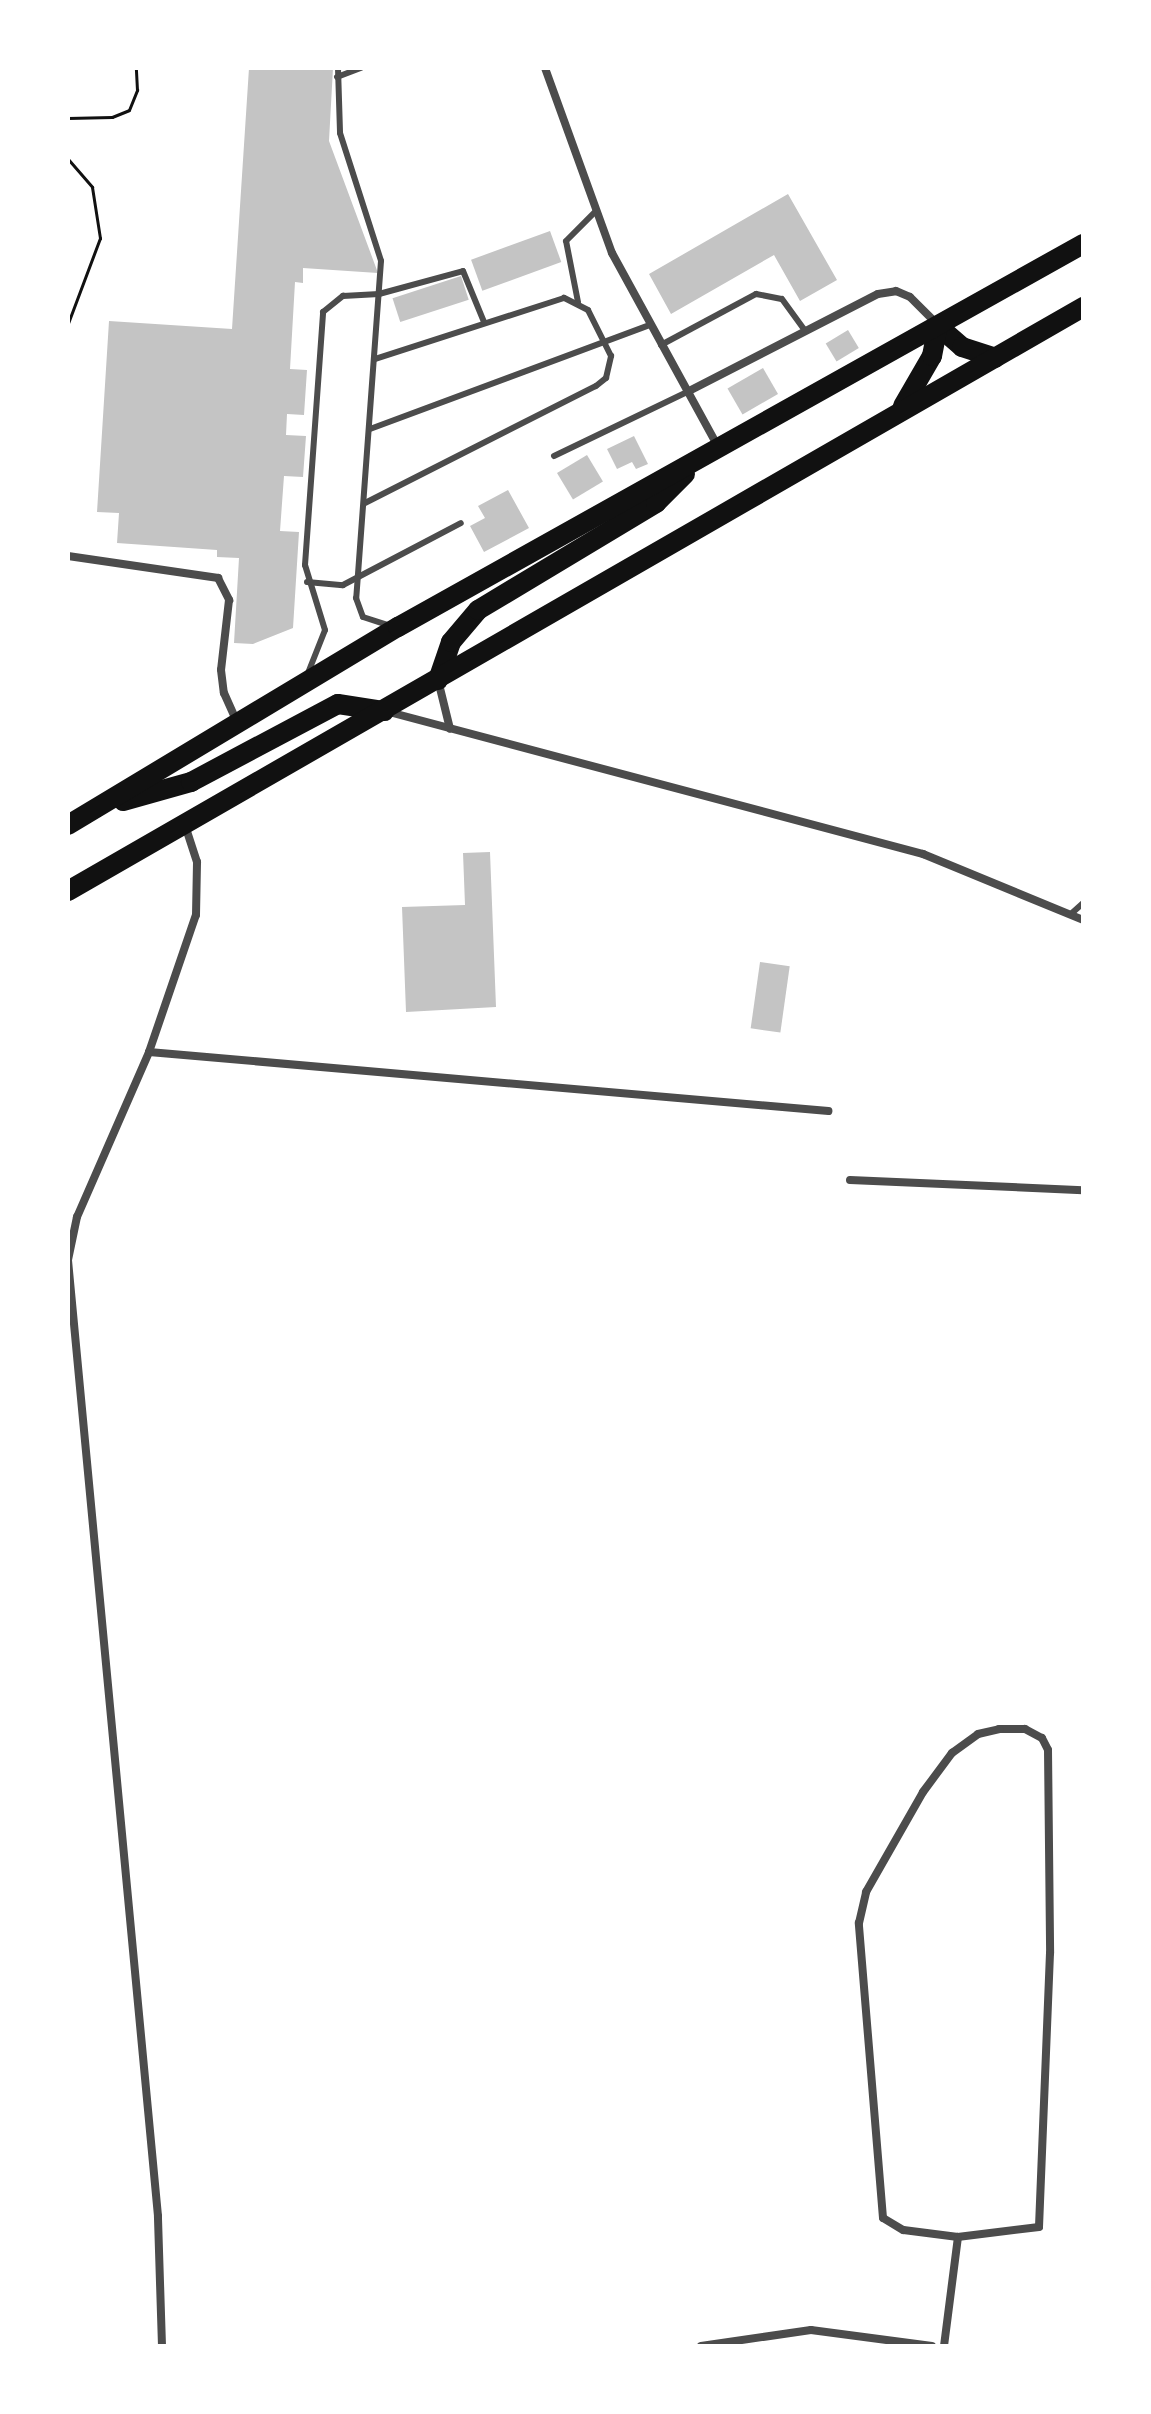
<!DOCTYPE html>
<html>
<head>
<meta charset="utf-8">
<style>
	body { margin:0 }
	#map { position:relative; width:1151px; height:2414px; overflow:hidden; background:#fff; font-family:"Public Sans",sans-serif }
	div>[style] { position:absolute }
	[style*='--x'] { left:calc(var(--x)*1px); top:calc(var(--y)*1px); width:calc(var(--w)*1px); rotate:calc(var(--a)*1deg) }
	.building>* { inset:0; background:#c4c4c4; transform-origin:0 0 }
	.path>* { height:3px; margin:-1.5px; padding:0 1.5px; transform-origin:1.5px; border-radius:1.5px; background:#111 }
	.service>* { height:6px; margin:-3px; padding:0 3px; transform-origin:3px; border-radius:3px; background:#4c4c4c }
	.minor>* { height:8px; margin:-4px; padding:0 4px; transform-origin:4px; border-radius:4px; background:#4c4c4c }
	.trunk>* { height:20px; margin:-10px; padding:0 10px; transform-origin:10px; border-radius:10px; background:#111 }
	span { translate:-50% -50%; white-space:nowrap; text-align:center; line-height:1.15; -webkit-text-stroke:6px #fff; paint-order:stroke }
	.frame { position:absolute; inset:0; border:70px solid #fff; pointer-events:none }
</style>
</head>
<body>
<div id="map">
	<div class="building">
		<i style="clip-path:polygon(249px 68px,333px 68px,329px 141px,378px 273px,303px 268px,303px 283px,295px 282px,290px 369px,307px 370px,304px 415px,287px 414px,286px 435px,306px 436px,303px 477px,284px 476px,280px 531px,299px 532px,293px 628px,253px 644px,234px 643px,239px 558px,217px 557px,217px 550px,117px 543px,119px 513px,97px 512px,109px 321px,232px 329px)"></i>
		<i style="clip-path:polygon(788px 194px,837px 280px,800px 301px,774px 255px,671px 314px,649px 274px)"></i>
		<i style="left:550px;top:231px;width:33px;height:84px;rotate:70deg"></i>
		<i style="left:461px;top:276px;width:25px;height:72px;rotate:72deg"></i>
		<i style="left:848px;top:330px;width:21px;height:26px;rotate:59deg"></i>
		<i style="left:763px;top:368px;width:30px;height:41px;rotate:60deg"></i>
		<i style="clip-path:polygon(634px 436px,648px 464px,636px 469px,632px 462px,617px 469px,607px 449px)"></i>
		<i style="left:587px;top:455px;width:31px;height:35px;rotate:59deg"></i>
		<i style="clip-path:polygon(508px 490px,529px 528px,484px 552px,470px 526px,485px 518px,478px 506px)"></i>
		<i style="clip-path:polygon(490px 852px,496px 1007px,406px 1012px,402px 907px,465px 905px,463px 853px)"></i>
		<i style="left:760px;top:962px;width:30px;height:67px;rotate:8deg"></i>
	</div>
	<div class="path">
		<i style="--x:68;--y:118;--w:44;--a:-1.3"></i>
		<i style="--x:112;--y:117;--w:18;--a:-22"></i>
		<i style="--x:129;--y:110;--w:22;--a:-68"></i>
		<i style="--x:137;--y:90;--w:22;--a:-93"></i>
		<i style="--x:68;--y:159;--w:37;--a:49"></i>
		<i style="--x:92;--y:187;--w:52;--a:81.1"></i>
		<i style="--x:100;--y:238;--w:91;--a:110.6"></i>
	</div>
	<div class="service">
		<i style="--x:338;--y:68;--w:65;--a:88.2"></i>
		<i style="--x:340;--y:133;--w:134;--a:72.2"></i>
		<i style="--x:381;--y:261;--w:338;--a:94.2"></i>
		<i style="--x:356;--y:598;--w:20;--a:70"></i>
		<i style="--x:363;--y:617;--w:28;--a:18"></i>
		<i style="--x:337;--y:77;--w:26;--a:-21"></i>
		<i style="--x:578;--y:302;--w:62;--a:-101.1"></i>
		<i style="--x:566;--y:241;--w:40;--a:-45"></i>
		<i style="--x:661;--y:345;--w:108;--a:-28.2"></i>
		<i style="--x:756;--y:294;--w:26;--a:11"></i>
		<i style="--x:782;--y:299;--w:39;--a:54"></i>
		<i style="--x:370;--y:429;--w:298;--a:-20.4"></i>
		<i style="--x:554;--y:456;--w:150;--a:-25.7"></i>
		<i style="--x:365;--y:503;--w:259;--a:-26.9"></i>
		<i style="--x:596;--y:386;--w:13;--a:-39"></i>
		<i style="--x:606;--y:378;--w:23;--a:-77"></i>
		<i style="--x:611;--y:356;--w:51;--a:-116.6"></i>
		<i style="--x:588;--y:310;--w:27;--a:-153"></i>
		<i style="--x:564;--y:298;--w:199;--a:162.1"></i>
		<i style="--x:307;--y:582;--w:36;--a:5"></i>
		<i style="--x:343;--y:585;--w:133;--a:-27.7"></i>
		<i style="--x:308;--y:673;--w:46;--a:-68.4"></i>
		<i style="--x:325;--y:630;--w:68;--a:-107.1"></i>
		<i style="--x:305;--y:565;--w:254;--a:-85.9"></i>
		<i style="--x:323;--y:312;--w:26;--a:-39"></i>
		<i style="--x:343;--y:296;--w:36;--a:-3"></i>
		<i style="--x:379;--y:294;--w:87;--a:-15.3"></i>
		<i style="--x:463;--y:271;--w:55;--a:67.6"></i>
		<i style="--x:1072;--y:913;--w:15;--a:-42"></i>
	</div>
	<div class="minor">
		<i style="--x:545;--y:68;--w:197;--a:70.1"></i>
		<i style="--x:612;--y:253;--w:221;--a:61.3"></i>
		<i style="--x:689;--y:391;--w:212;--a:-27.2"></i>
		<i style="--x:878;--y:294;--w:18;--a:-9"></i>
		<i style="--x:896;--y:291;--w:15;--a:23"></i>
		<i style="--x:910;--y:297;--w:37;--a:45"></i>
		<i style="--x:68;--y:556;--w:152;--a:8.3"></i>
		<i style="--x:218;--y:578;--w:25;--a:63"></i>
		<i style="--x:229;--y:600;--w:70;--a:96.5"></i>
		<i style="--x:221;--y:670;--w:23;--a:83"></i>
		<i style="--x:224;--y:693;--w:32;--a:66"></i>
		<i style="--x:438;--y:680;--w:50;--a:76.2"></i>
		<i style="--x:389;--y:712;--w:553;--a:14.89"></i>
		<i style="--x:923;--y:854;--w:173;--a:22.4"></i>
		<i style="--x:149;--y:1052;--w:682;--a:4.97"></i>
		<i style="--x:850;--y:1180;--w:233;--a:2.5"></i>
		<i style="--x:999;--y:1729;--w:26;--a:0"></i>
		<i style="--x:1025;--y:1729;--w:19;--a:28"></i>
		<i style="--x:1042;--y:1738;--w:13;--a:63"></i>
		<i style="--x:1048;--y:1750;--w:203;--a:89.4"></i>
		<i style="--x:1050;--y:1953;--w:274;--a:92.3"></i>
		<i style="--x:1039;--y:2227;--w:82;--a:173"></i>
		<i style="--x:958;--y:2237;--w:55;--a:-172.7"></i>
		<i style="--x:903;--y:2230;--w:23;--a:-149"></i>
		<i style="--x:883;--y:2218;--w:296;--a:-94.7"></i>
		<i style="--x:859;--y:1923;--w:32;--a:-77"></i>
		<i style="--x:866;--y:1892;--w:115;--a:-60.3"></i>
		<i style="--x:923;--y:1792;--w:49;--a:-53.4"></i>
		<i style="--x:952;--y:1753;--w:32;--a:-36"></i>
		<i style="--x:978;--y:1734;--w:22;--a:-13"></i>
		<i style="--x:162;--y:2346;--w:130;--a:-91.8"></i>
		<i style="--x:158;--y:2216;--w:960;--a:-95.38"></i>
		<i style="--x:68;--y:1260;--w:44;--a:-78.2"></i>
		<i style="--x:77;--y:1217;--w:180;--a:-66.4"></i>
		<i style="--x:149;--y:1052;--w:145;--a:-71.1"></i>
		<i style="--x:196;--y:915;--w:53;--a:-88.9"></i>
		<i style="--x:197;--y:862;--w:39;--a:-108"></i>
		<i style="--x:701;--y:2346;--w:111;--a:-8.3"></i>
		<i style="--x:811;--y:2330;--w:122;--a:7.5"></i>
		<i style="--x:944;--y:2346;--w:110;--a:-82.7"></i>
	</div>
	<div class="trunk">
		<i style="--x:938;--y:326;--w:32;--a:41"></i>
		<i style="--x:962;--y:347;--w:35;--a:18"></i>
		<i style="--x:903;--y:406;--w:58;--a:-59.9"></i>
		<i style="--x:932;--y:356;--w:31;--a:-79"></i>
		<i style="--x:438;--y:680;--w:40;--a:-71.1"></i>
		<i style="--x:451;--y:642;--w:42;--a:-49.8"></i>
		<i style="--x:478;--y:610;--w:208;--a:-31"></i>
		<i style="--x:656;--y:503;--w:41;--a:-45"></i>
		<i style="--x:123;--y:801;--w:71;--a:-15.6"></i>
		<i style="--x:191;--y:782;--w:166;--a:-28"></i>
		<i style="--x:338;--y:704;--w:47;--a:8.7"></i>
		<i style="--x:68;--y:825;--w:385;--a:-31"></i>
		<i style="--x:398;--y:627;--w:785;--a:-29.21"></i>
		<i style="--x:68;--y:891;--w:1171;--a:-29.91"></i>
	</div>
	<div class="frame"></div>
</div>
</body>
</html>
